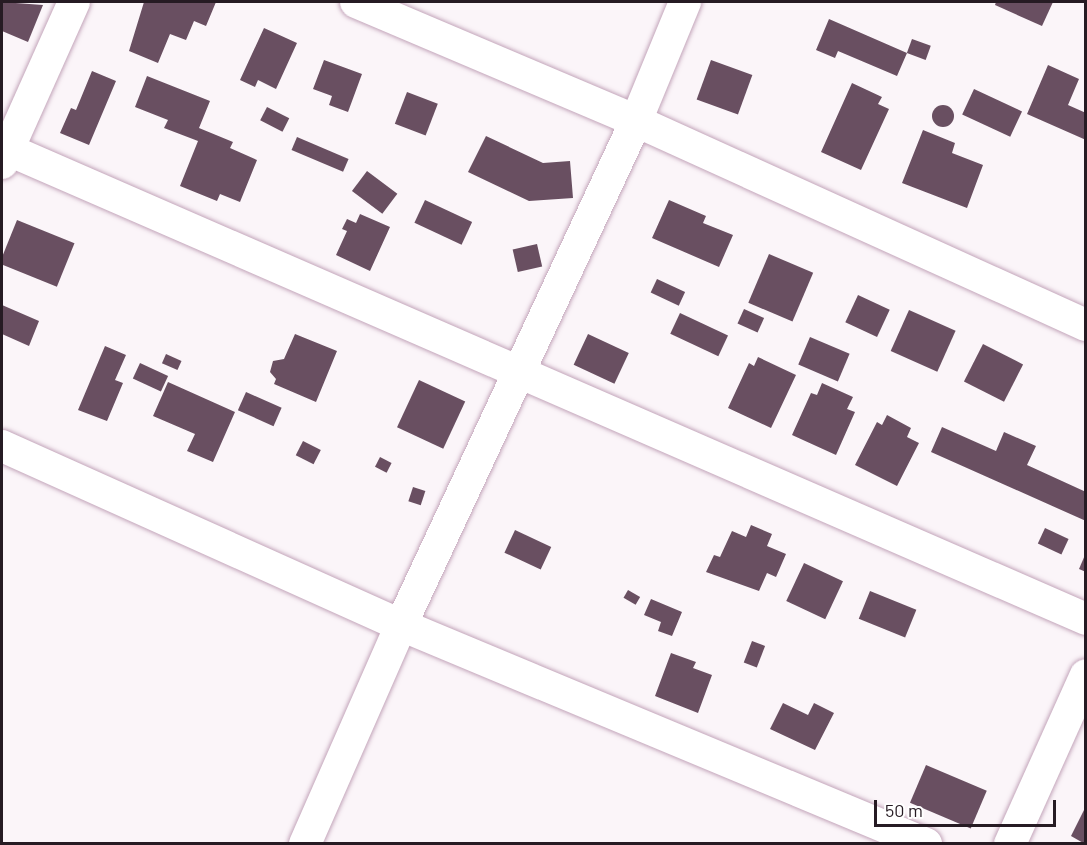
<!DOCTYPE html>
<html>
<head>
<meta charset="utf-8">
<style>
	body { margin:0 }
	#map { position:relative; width:1087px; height:845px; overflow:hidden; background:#fbf5f9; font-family:Barlow,sans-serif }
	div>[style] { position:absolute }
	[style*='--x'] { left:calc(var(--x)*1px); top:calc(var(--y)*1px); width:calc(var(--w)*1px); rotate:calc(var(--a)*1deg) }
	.building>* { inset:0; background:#694f61; transform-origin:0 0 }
	.round { border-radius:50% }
	.roads { filter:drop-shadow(0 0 2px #c3a5ba) drop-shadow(0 0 2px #c3a5ba) }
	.minor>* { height:32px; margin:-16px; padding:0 16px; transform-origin:16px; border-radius:16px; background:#fff }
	span { translate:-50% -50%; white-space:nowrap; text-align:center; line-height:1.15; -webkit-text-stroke:6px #fff; paint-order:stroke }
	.frame { position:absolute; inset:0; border:3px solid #261b23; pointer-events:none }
	.scale { position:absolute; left:874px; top:800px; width:182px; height:27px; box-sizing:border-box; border:3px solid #261b23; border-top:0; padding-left:8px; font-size:18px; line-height:21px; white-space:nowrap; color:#261b23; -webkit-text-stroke:4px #fff; paint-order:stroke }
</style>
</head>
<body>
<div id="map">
	<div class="building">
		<i style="clip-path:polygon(2px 2px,43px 5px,28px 42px,2px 31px)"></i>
		<i style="clip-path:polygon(144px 2px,216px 2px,206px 26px,194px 21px,186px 40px,170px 34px,158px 63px,129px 51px)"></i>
		<i style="clip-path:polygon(996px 2px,1053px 2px,1042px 26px,995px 5px)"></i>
		<i style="clip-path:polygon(829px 19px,907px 53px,897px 76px,838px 51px,835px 58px,816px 50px)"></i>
		<i style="clip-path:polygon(264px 28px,297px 43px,276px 89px,258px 80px,255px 87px,240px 80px)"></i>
		<i style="left:912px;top:39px;width:20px;height:15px;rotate:20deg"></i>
		<i style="clip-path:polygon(324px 60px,362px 74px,348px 112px,329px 105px,332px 96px,313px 89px)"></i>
		<i style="left:711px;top:60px;width:44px;height:42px;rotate:20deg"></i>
		<i style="clip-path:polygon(1048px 65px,1079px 79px,1068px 105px,1086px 113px,1086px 140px,1027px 114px)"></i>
		<i style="clip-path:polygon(92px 71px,116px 81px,89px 145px,60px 133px,71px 108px,76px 110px)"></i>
		<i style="clip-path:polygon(147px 76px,210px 101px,199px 128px,233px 142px,230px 148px,257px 160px,240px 202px,220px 194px,217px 201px,180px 186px,198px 141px,164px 128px,168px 120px,135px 107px)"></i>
		<i style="clip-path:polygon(852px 83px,882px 97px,878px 104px,889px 109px,861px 170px,821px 152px)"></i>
		<i style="left:974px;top:89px;width:53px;height:28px;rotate:25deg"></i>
		<i style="left:407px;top:92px;width:33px;height:34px;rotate:21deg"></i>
		<i class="round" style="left:932px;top:105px;width:22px;height:22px"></i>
		<i style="left:267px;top:107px;width:25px;height:15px;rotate:27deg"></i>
		<i style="clip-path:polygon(923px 130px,955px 143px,952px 153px,983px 165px,967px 208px,902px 183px)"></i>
		<i style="clip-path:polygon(486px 136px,543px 163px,570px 161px,573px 198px,529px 201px,468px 172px)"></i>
		<i style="left:297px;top:137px;width:56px;height:14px;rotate:23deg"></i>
		<i style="left:367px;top:171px;width:38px;height:25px;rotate:37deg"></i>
		<i style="left:425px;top:200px;width:52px;height:25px;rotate:25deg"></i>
		<i style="clip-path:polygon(669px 200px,706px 216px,703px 223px,733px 235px,719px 267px,652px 238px)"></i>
		<i style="clip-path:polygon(360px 214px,390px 227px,370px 271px,336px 255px,347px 231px,342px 229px,347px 219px,356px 223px)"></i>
		<i style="left:17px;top:220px;width:62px;height:47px;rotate:22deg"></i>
		<i style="left:537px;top:244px;width:23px;height:25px;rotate:77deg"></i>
		<i style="left:769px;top:254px;width:48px;height:53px;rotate:23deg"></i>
		<i style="left:657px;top:279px;width:31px;height:15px;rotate:25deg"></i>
		<i style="left:858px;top:295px;width:35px;height:30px;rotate:25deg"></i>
		<i style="clip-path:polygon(2px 305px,39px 321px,29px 346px,2px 334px)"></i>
		<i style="left:744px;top:309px;width:22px;height:16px;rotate:24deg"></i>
		<i style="left:909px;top:310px;width:51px;height:45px;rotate:24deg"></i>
		<i style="left:680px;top:313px;width:53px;height:23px;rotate:25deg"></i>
		<i style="clip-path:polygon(295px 334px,337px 351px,316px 402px,274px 384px,276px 379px,270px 372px,273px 361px,284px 359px)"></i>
		<i style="left:588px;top:334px;width:45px;height:34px;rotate:25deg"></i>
		<i style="left:810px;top:337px;width:43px;height:30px;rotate:23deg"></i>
		<i style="left:983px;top:344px;width:45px;height:42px;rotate:27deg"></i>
		<i style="clip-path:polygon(105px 346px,126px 355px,115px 380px,123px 383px,107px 421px,78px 410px)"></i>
		<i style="left:166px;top:354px;width:17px;height:10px;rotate:24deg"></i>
		<i style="clip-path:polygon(758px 357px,796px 375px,771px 428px,728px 408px,749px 363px,754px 366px)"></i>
		<i style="left:140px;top:363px;width:31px;height:17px;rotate:25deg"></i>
		<i style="left:419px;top:380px;width:51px;height:52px;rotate:25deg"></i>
		<i style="clip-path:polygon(168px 382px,235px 412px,213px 462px,187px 451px,195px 434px,153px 416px)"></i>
		<i style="clip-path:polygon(822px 383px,853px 397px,847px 409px,855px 412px,836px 455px,792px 435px,811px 393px,817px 395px)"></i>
		<i style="left:246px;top:392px;width:39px;height:20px;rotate:24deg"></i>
		<i style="clip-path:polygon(887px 415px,911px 428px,907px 437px,919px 443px,897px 486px,855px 465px,877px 422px,882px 425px)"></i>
		<i style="clip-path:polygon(942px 427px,996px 451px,1004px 432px,1036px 446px,1027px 465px,1086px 492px,1086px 521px,931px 452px)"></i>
		<i style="left:303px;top:441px;width:20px;height:16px;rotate:27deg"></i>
		<i style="left:380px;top:457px;width:13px;height:11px;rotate:27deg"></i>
		<i style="left:413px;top:487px;width:13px;height:15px;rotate:18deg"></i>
		<i style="clip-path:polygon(751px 525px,772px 534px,767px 546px,786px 554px,776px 577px,767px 573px,759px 591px,706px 572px,714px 555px,720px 557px,732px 531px,746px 537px)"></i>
		<i style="left:1045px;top:528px;width:26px;height:17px;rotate:25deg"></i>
		<i style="left:515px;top:530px;width:40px;height:25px;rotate:25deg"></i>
		<i style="clip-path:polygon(1085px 555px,1086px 555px,1086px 572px,1079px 569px)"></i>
		<i style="left:804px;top:563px;width:43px;height:42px;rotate:25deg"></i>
		<i style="left:628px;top:590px;width:14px;height:9px;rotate:30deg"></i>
		<i style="left:870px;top:591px;width:50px;height:30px;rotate:22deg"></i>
		<i style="clip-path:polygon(651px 599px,682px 612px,672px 636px,658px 631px,661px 622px,644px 615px)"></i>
		<i style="left:752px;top:641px;width:14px;height:23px;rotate:21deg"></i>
		<i style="clip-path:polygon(671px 653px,696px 662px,693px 668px,712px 675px,698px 713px,655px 696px)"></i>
		<i style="clip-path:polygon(783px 703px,808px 715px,814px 703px,834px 713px,815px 750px,770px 729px)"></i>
		<i style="left:926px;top:765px;width:66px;height:41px;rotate:23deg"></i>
		<i style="clip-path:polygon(1086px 806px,1086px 844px,1085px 844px,1071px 836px)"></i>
	</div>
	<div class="roads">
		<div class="minor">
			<i style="--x:356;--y:2;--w:304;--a:23"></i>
			<i style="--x:636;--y:121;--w:494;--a:24.4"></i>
			<i style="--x:2;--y:147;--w:1182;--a:23.53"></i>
			<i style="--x:2;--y:163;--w:176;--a:-65.9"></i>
			<i style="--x:2;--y:446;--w:437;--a:24.2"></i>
			<i style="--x:401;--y:625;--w:569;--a:22.64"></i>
			<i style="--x:305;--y:844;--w:239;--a:-66.3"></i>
			<i style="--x:401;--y:625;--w:556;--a:-65"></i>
			<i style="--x:636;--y:121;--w:129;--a:-67.6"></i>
			<i style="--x:1010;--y:844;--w:185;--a:-65.8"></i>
		</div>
	</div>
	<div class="frame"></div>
	<div class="scale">50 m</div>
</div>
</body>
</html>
